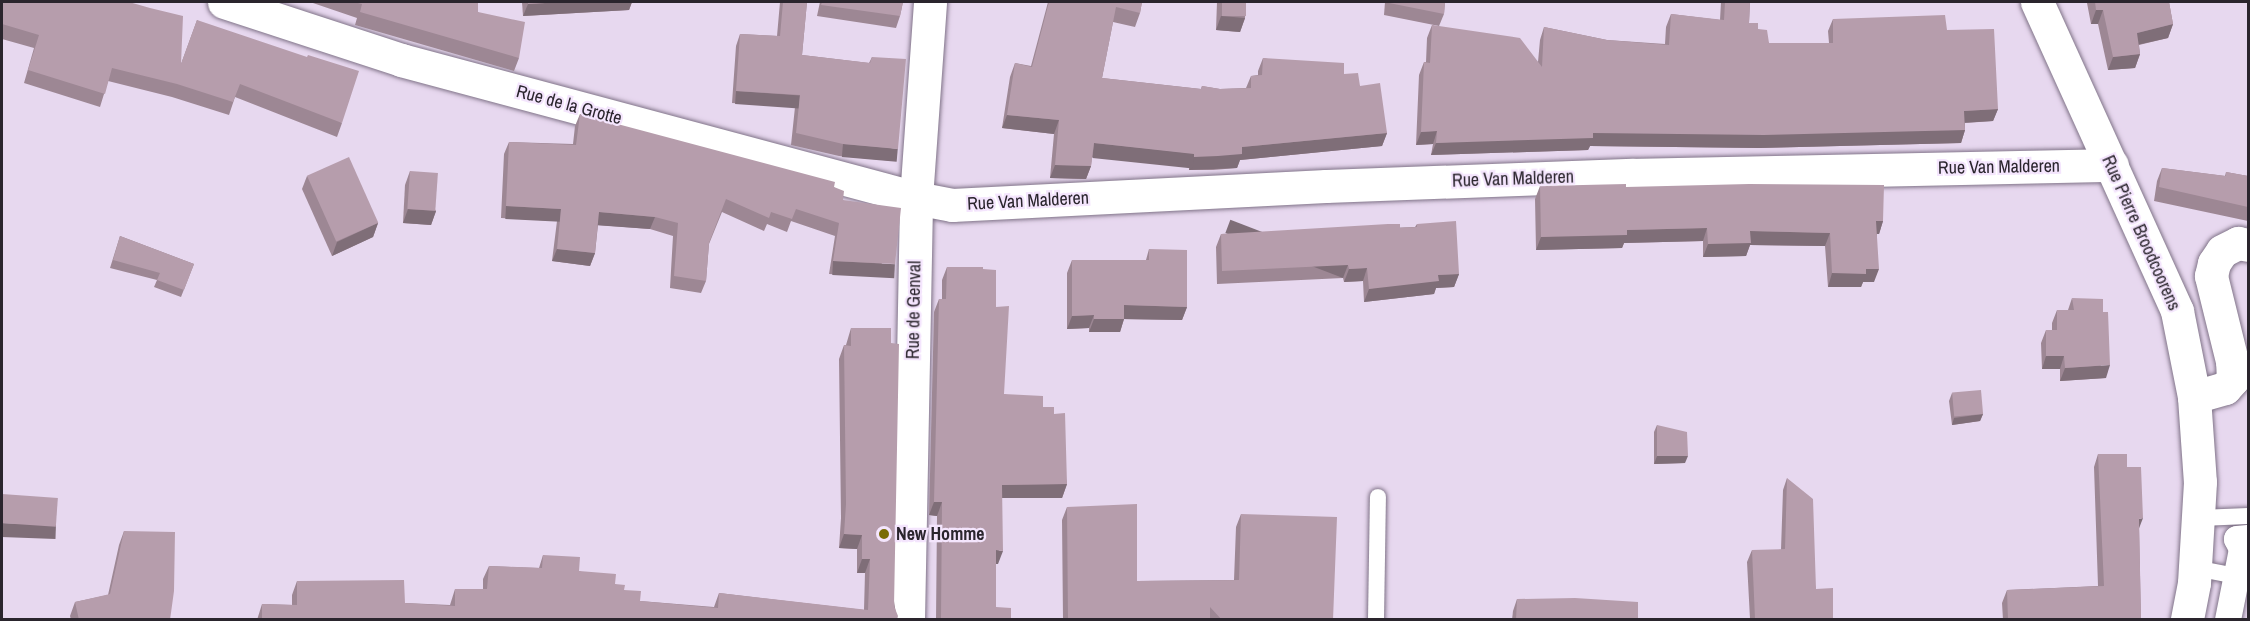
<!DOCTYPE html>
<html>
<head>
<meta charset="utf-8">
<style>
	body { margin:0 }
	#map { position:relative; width:2250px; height:621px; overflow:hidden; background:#e7d8ef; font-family:"Archivo Narrow",sans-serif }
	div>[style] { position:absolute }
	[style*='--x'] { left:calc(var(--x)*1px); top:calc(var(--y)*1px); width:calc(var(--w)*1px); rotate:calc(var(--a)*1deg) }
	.roads { filter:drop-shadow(0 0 2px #807388) drop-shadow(0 0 2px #807388) }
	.service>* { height:16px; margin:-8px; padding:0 8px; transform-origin:8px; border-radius:8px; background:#fff }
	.pedestrian>* { height:26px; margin:-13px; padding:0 13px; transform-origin:13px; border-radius:13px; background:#fff }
	.minor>* { height:33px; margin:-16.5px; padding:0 16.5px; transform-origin:16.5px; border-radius:16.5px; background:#fff }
	.secondary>* { height:33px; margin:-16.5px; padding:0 16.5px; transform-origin:16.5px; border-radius:16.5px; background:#fff }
	.wall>* { inset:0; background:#9d8794 }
	.shaded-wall>* { inset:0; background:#7f6e78; transform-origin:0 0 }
	.building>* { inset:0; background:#b69dac; transform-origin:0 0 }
	.dots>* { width:16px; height:16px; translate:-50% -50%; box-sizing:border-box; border:3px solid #f4e5fd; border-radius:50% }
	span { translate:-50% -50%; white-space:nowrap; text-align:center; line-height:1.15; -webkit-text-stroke:4.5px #f4e5fd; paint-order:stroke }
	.street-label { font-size:18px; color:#2a252d }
	.poi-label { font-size:18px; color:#2a252d; font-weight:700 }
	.left { translate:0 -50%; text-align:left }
	.frame { position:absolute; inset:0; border:3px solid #2a252d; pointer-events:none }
</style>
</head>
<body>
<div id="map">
	<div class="roads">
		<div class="service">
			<i style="--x:2200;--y:518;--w:48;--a:-2.4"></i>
			<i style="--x:2195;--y:568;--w:42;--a:11"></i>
			<i style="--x:1376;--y:620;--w:123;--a:-89.1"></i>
		</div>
		<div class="pedestrian">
			<i style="--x:2228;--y:620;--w:72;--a:-78.8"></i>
			<i style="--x:2242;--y:549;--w:11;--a:-117"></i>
			<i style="--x:2237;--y:539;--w:11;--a:-5"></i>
		</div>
		<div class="minor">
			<i style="--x:224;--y:2;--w:186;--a:18.1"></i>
			<i style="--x:401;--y:60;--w:533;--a:15"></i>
			<i style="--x:916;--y:198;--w:37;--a:11"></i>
			<i style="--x:952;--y:205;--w:374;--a:-2.9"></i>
			<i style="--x:1326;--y:186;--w:307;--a:-2.1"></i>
			<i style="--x:1633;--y:175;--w:479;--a:-1.2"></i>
			<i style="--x:2194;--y:397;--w:32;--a:-16"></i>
			<i style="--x:2225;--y:388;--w:12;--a:-48"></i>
			<i style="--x:2233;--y:379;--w:18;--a:-93"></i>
			<i style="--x:2232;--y:361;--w:88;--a:-103.9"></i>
			<i style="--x:2211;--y:276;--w:13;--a:-77"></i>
			<i style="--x:2214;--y:263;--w:14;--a:-56"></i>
			<i style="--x:2222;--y:251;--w:18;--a:-27"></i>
			<i style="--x:2238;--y:243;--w:10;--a:11"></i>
			<i style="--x:908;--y:620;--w:422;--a:-88.9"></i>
			<i style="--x:916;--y:198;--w:196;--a:-85.9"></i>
		</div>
		<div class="secondary">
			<i style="--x:2037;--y:2;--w:339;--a:65.6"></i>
			<i style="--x:2177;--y:311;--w:88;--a:78.8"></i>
			<i style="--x:2194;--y:397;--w:85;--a:86"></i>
			<i style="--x:2200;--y:482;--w:101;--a:93.4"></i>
			<i style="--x:2194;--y:583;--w:38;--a:101"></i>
		</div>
	</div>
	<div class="wall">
		<i style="clip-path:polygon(2px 2px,181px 64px,197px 20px,342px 123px,337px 137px,235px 97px,229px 115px,172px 97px,108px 81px,100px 107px,24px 83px,34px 48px,2px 39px)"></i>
		<i style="clip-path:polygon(310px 2px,478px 2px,478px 12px,519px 58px,514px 71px,355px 25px,357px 18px)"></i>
		<i style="clip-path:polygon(522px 2px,632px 2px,629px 10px,523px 16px)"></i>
		<i style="clip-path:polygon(780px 2px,807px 2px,802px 55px,869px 63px,872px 57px,894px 161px,839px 156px,791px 145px,795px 107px,732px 103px,736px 46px,740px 34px,777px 36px)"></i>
		<i style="clip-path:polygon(820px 2px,903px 2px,900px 16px,896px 28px,817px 16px)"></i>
		<i style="clip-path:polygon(1048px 2px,1142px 2px,1140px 13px,1135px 27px,1113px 22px,1102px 78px,1201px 89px,1202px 86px,1220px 89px,1246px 88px,1251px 76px,1258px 75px,1258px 71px,1263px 58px,1344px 74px,1360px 86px,1387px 133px,1382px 146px,1240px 160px,1237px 168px,1213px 170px,1189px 170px,1189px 167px,1092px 157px,1091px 166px,1086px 179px,1050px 178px,1054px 134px,1002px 128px,1010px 77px,1015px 63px,1031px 66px)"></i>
		<i style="clip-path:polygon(1217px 2px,1246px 2px,1245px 18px,1240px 32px,1216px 30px)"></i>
		<i style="clip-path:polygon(1385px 2px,1445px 2px,1444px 14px,1439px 26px,1384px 15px)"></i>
		<i style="clip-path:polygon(1721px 2px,1750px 2px,1749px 23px,1758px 29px,1769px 43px,1829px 43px,1828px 31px,1833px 19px,1947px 30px,1998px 109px,1993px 121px,1965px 123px,1965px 130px,1961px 143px,1759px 148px,1590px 146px,1588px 150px,1431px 155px,1433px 144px,1416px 145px,1419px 75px,1424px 62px,1426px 62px,1427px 38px,1432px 25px,1538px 62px,1540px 40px,1544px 27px,1607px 40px,1665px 44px,1666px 27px,1671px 14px,1720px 20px)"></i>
		<i style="clip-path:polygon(2087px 3px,2087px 2px,2169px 2px,2173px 24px,2168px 38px,2139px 45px,2140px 54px,2135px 68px,2108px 70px,2098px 24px,2091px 24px)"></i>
		<i style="clip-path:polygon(580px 114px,834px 187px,843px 200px,890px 277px,829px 274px,835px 236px,791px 221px,787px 232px,767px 224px,764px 231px,722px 212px,709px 244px,706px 281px,701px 293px,670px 288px,673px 236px,650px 229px,598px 225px,595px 253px,590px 266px,552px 261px,557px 221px,501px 218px,504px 154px,509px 142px,573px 144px,575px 126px)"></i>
		<i style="clip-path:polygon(2162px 168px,2225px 176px,2226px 172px,2248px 176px,2248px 221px,2154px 201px,2157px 181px)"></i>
		<i style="clip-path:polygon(410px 171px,436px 211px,431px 225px,403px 223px,405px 185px)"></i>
		<i style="clip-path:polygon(307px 176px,378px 223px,373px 237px,332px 256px,302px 189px)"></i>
		<i style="clip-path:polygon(1540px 186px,1626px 187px,1883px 221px,1879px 234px,1877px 234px,1874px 282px,1863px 282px,1861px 287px,1828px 287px,1825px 246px,1750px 245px,1746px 256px,1703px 257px,1703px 241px,1624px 243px,1622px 248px,1536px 250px,1535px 199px)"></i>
		<i style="clip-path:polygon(1417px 224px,1459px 274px,1454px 287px,1436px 288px,1434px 294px,1364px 302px,1363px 281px,1344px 282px,1343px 278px,1217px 284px,1216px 247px,1221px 234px,1415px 227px)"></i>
		<i style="clip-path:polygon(120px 236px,194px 264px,181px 297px,154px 287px,157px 280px,110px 268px)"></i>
		<i style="clip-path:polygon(1149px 249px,1187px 307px,1182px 320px,1124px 319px,1120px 332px,1089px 332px,1089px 328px,1067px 329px,1067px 273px,1072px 260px,1146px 260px)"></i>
		<i style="clip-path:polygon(947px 267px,983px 269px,996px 307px,1004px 394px,1043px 407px,1054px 414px,1067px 484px,1062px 498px,1002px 498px,998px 564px,996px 564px,996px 607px,1011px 620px,936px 620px,937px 516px,929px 515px,934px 312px,939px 299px,942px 299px,942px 280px)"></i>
		<i style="clip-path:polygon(2072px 298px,2106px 378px,2060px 381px,2060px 369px,2042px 369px,2041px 343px,2046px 330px,2052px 330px,2052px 323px,2057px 310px,2068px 310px)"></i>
		<i style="clip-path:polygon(851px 328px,897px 620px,257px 620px,262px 604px,292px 605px,292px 595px,297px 581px,405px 603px,450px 605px,455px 589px,483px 589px,483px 579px,489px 566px,539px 568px,543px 555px,579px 571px,615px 584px,640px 601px,714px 607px,719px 593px,864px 610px,865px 573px,857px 573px,857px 549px,839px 548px,841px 518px,839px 359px,844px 345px,846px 345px)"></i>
		<i style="clip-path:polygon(1952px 393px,1983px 414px,1980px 421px,1952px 425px,1949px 401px)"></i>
		<i style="clip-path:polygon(1657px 425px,1685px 463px,1654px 464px,1654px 432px)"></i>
		<i style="clip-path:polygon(2098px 454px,2127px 467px,2139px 528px,2141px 620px,2003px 620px,2002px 603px,2007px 590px,2098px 586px,2094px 467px)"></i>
		<i style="clip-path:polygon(1787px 478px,1816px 589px,1833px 620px,1690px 620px,1691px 618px,1750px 619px,1747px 562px,1752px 550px,1781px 550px,1783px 490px)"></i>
		<i style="clip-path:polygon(1067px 507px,1137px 581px,1234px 580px,1236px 527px,1241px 514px,1333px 620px,1063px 620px,1062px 520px)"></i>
		<i style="clip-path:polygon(124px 531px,170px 620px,71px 620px,70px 616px,75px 602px,108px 595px,119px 545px)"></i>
		<i style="clip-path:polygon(1517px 599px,1638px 620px,1512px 620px,1513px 611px)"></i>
	</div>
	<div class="shaded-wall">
		<i style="clip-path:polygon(562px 2px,632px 2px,629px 10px,523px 16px,528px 4px)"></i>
		<i style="clip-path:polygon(2096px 10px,2103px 10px,2098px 24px,2091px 24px)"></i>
		<i style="clip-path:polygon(1221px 16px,1245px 18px,1240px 32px,1216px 30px)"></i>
		<i style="clip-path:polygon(2173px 24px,2168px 38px,2132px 46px,2137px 33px)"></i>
		<i style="clip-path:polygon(2140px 54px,2135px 68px,2108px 70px,2113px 57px)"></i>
		<i style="left:736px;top:91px;width:64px;height:13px;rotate:4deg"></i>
		<i style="clip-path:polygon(1998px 109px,1993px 121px,1960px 123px,1964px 111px)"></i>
		<i style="clip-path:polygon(1007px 115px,1059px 120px,1054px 134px,1002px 128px)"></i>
		<i style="clip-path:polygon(1965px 130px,1961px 143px,1759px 148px,1590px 146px,1588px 150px,1431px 155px,1436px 143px,1593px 133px)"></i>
		<i style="clip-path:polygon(1437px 131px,1433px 144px,1416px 145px,1421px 132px)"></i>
		<i style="clip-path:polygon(1387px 133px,1382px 146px,1240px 160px,1237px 168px,1189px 170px,1194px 157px,1242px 147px)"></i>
		<i style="left:1094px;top:143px;width:101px;height:15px;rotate:6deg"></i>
		<i style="left:843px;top:144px;width:55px;height:13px;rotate:5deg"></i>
		<i style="clip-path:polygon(1055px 165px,1091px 166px,1086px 179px,1050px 178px)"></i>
		<i style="left:506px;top:206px;width:55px;height:13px;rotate:3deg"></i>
		<i style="clip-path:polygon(408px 209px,436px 211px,431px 225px,403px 223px)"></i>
		<i style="clip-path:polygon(599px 212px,655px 217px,650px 229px,594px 225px)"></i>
		<i style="clip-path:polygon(1876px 221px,1883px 221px,1879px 234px,1871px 234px)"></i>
		<i style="clip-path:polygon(378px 223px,373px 237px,332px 256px,337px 242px)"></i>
		<i style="clip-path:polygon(1707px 228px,1703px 241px,1624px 243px,1622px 248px,1536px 250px,1541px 237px,1627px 230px)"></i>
		<i style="clip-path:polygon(1750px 231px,1830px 233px,1825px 246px,1750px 245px,1746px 256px,1703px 257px,1708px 244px)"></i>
		<i style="clip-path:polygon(557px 249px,595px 253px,590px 266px,552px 261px)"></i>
		<i style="left:833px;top:261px;width:62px;height:14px;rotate:3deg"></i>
		<i style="left:1348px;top:265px;width:14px;height:126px;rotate:111deg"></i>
		<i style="clip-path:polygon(1367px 268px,1363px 281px,1344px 282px,1349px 269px)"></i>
		<i style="clip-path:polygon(1866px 269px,1879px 269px,1874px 282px,1863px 282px,1861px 287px,1828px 287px,1832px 273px)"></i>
		<i style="clip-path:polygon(1459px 274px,1454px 287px,1436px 288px,1434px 294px,1364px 302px,1369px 289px,1438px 275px)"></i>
		<i style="clip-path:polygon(1124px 305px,1187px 307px,1182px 320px,1120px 319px)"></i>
		<i style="clip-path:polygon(1094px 315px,1089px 328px,1067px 329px,1072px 316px)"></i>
		<i style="clip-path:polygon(1094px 319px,1124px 319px,1120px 332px,1089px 332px)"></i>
		<i style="clip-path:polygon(2046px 356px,2064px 356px,2060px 369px,2042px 369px)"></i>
		<i style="clip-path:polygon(2110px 365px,2106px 378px,2060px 381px,2065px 368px)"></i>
		<i style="clip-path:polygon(1983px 414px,1980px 421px,1952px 425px,1954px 418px)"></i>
		<i style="clip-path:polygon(1657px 456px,1688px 456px,1685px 463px,1654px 464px)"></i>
		<i style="clip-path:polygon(1067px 484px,1062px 498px,997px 498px,1002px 485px)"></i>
		<i style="clip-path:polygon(934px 502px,942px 502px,937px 516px,929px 515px)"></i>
		<i style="clip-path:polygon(2143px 518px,2138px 531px,2139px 519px)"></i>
		<i style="left:2px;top:523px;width:54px;height:14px;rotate:2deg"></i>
		<i style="clip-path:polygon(844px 534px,862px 535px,857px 549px,839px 548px)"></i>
		<i style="clip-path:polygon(996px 550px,1003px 551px,998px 564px,992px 564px)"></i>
		<i style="clip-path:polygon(862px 559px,870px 559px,865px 573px,857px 573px)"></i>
	</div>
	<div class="building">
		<i style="clip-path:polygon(2px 2px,129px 2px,150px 8px,183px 16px,181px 64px,197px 20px,307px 57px,308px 55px,359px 71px,342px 123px,240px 84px,233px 102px,177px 84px,112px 68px,105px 94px,28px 70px,39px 35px,2px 24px)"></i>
		<i style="clip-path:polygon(354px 2px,478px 2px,478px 12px,525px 22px,519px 58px,360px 12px,362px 4px)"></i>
		<i style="clip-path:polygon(528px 2px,562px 2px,528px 4px)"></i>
		<i style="clip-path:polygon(783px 2px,807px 2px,802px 55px,870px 63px,872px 57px,906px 59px,898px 149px,843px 144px,796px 133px,800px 95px,736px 91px,740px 34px,780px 36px)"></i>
		<i style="clip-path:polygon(822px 2px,903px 2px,900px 16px,821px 5px)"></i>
		<i style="clip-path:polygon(1049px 2px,1142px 2px,1140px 13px,1116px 7px,1102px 78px,1201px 89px,1202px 86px,1220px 89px,1251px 88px,1251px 76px,1262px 75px,1263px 58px,1344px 63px,1344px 74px,1358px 73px,1360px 86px,1380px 83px,1387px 133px,1242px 147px,1242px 154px,1218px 156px,1194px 157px,1194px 154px,1094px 143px,1091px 166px,1055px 165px,1059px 120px,1007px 115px,1015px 63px,1032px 67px)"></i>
		<i style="left:1222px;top:2px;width:24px;height:14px"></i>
		<i style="clip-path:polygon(1389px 2px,1445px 2px,1444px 14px,1389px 3px)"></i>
		<i style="clip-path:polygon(1725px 2px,1750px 2px,1749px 23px,1758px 23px,1758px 29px,1767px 30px,1769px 43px,1833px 43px,1833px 19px,1945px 15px,1947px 30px,1994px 29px,1998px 109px,1964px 111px,1965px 130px,1764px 135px,1593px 133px,1593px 138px,1436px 143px,1437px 131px,1421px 132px,1424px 62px,1430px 63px,1432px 25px,1520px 38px,1542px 67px,1544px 27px,1607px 40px,1669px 45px,1671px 14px,1724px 20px)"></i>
		<i style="clip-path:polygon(2095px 2px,2169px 2px,2173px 24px,2137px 33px,2140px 54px,2113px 57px,2103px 10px,2096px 10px)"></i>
		<i style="clip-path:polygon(580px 114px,835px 182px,834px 187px,844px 191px,843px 200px,901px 208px,895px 264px,833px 261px,839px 223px,796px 209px,792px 219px,771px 212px,769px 218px,726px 199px,709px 243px,706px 281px,674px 276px,678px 223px,655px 217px,599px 212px,595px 253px,557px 249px,561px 209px,506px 206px,509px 142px,576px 145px)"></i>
		<i style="left:349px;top:157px;width:72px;height:46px;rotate:66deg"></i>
		<i style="clip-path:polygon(2162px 168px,2226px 176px,2226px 172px,2248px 176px,2248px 207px,2159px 187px)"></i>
		<i style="left:410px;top:171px;width:28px;height:38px;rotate:4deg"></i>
		<i style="clip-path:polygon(1626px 184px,1626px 187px,1749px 184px,1884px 185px,1883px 221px,1876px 221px,1879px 269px,1866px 269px,1866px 274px,1832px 273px,1830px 233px,1750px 231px,1751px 243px,1708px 244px,1707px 228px,1627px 230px,1627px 235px,1541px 237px,1540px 186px)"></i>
		<i style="clip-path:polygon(1456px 221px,1459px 274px,1438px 275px,1439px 281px,1369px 289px,1367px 268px,1349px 269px,1348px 265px,1222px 271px,1221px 234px,1388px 224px,1400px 224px,1400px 228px,1417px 227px,1417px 224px)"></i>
		<i style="clip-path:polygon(120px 236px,194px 264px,184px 290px,157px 280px,160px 273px,113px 260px)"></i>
		<i style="clip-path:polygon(1149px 249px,1187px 250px,1187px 307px,1124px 305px,1124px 319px,1094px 319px,1094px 315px,1072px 316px,1072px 260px,1149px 260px)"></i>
		<i style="clip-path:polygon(947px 267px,983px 267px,983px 269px,996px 270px,996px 307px,1009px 306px,1004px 394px,1043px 396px,1043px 407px,1054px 407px,1054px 414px,1065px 413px,1067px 484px,1002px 485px,1003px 551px,996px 550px,996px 607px,1011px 608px,1011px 620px,941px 620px,942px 502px,934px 502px,939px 299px,946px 299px)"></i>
		<i style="clip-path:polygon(2072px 298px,2103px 299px,2103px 312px,2108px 312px,2110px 365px,2065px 368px,2064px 356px,2046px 356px,2046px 330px,2057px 330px,2057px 310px,2074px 310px)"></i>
		<i style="clip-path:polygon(851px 328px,891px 328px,891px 343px,899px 344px,894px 606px,898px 616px,897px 620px,257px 620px,262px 619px,262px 604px,297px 605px,297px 581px,404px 580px,405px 603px,455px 606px,455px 589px,487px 589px,489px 566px,542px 568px,543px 555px,580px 557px,579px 571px,616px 574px,615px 584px,625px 585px,624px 590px,641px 591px,640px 601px,718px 608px,719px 593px,868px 610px,870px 559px,862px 559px,862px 535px,844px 534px,846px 504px,844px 345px,851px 346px)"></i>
		<i style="left:1981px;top:390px;width:24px;height:29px;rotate:85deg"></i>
		<i style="clip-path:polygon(1657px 425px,1687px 432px,1688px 456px,1657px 456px)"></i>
		<i style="clip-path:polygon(2098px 454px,2127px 454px,2127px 467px,2141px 467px,2143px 518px,2139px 519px,2141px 620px,2008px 620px,2007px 590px,2104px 586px)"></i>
		<i style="clip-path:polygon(1787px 478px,1813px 499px,1816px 589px,1833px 588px,1833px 620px,1691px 620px,1691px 618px,1755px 619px,1752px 550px,1785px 549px)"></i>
		<i style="left:2px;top:494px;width:56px;height:29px;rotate:4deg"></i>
		<i style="clip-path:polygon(1137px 504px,1137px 581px,1239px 580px,1241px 514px,1337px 517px,1333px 620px,1222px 620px,1210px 607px,1210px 620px,1068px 620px,1067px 507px)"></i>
		<i style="clip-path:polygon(124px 531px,175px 532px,174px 591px,170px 620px,79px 620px,75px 602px,110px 594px)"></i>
		<i style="clip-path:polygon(1575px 598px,1638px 602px,1638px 620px,1516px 620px,1517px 599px)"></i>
	</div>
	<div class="dots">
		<i style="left:884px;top:534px;background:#796c05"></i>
	</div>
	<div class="street-label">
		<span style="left:569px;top:105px;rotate:15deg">Rue de la Grotte</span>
		<span style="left:1999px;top:167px;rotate:-1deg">Rue Van Malderen</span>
		<span style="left:1513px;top:179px;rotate:-2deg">Rue Van Malderen</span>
		<span style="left:1028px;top:201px;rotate:-3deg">Rue Van Malderen</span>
		<span style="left:2141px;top:233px;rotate:66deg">Rue Pierre Broodcoorens</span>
		<span style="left:914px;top:310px;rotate:-89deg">Rue de Genval</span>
	</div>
	<div class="poi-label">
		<span class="left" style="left:896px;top:534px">New Homme</span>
	</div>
	<div class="frame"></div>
</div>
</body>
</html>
